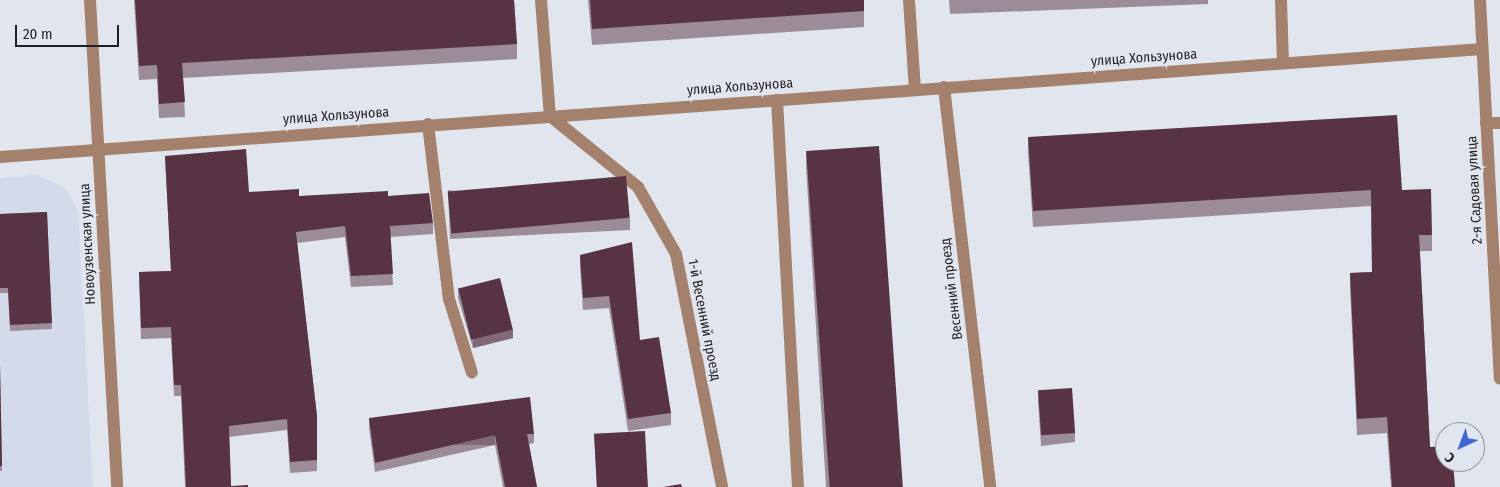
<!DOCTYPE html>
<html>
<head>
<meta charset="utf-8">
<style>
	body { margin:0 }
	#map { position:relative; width:1500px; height:487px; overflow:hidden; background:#e1e5ee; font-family:"Fira Sans Condensed",sans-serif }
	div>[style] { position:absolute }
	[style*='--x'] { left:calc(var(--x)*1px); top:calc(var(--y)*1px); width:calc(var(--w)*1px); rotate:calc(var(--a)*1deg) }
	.built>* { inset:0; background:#d3daea }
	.minor>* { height:12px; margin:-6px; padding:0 6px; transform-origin:6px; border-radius:6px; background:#a3816c }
	.wall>* { inset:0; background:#9c8c98 }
	.shaded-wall>* { inset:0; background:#806876; transform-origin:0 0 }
	.building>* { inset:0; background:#573343; transform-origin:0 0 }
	span { translate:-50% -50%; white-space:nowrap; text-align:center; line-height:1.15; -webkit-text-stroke:5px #e1e5ee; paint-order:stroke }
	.street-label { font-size:14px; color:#1f2023 }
	.north { position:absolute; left:1435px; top:422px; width:50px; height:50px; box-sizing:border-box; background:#e1e5ee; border:1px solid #93969d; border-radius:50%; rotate:223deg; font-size:14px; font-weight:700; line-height:20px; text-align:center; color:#1f2023 }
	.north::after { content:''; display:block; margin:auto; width:18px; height:22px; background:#3d66d8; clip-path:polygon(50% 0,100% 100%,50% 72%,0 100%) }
	.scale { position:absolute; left:15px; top:25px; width:104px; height:22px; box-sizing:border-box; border:2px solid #1f2023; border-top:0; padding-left:6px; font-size:15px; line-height:18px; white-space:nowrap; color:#1f2023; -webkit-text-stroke:4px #e1e5ee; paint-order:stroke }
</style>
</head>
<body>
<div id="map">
	<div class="built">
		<i style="clip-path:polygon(37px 175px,65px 188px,78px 210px,93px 487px,0 487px,0 178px)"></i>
	</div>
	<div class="minor">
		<i style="--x:90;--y:0;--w:488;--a:86.8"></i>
		<i style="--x:541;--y:0;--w:116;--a:85.6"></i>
		<i style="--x:550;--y:116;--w:113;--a:38.9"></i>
		<i style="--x:638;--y:187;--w:77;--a:60.4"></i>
		<i style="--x:676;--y:254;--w:237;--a:78.8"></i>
		<i style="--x:909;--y:0;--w:90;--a:86.2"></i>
		<i style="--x:1281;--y:0;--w:63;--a:88.2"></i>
		<i style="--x:1480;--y:0;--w:379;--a:87"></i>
		<i style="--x:944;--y:87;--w:403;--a:83.4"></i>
		<i style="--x:777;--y:100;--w:388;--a:86.9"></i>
		<i style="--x:1486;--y:123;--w:14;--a:0"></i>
		<i style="--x:428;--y:124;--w:176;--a:83.2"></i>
		<i style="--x:449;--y:299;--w:77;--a:72.7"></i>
		<i style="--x:0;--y:157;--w:1486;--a:-4.17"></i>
	</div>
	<div class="wall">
		<i style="clip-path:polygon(134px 0,514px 0,517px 44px,517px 59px,183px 78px,185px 117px,159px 118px,157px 79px,139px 80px)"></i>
		<i style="clip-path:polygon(588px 0,864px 0,864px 27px,592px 45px)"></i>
		<i style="clip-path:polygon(949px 0,1208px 0,1208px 4px,950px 14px)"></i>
		<i style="clip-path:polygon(1028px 137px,1402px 190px,1432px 235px,1432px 251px,1420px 251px,1430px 447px,1455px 487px,1391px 487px,1387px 433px,1357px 435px,1350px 289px,1350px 273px,1372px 272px,1371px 206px,1033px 227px,1028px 153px)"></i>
		<i style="clip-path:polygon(806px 151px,901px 487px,826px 487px,806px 167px)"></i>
		<i style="clip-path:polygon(165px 156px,249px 192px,299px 196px,388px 196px,433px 223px,433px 234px,390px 237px,393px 285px,351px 287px,345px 237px,297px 243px,317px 416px,317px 471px,290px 473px,287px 430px,229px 437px,231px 486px,248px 487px,185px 487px,181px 396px,174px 396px,171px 338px,141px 339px,139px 272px,171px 271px)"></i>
		<i style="clip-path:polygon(448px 190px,630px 218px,630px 230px,450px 239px)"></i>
		<i style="clip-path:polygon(47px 212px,52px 329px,10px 331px,8px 293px,0 293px,0 214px)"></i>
		<i style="clip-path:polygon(580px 255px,640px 340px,671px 413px,671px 425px,628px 431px,609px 308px,583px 310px,580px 267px)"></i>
		<i style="clip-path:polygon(458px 288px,513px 338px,473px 348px,458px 298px)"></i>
		<i style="clip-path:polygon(0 365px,2px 471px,0 471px)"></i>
		<i style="clip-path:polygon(1038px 391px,1075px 433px,1075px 442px,1041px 446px,1038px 401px)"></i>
		<i style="clip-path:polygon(369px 418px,534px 434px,534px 443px,529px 444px,537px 487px,503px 487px,495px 445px,375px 472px,369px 428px)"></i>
		<i style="clip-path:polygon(594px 433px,648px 487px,597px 487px)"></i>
	</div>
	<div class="shaded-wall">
		<i style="clip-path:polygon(513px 329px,513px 338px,473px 348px,473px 338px)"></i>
		<i style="left:495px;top:435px;width:10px;height:123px;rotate:90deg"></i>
	</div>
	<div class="building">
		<i style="clip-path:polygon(135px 0,514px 0,517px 44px,182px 63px,185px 102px,159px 104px,157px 65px,139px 66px)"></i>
		<i style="clip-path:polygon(590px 0,864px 0,864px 11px,592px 29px)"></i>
		<i style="clip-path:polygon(1397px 115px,1402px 190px,1431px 189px,1432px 235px,1419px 235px,1430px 447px,1445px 446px,1445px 462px,1453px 462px,1455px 487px,1392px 487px,1387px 417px,1357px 419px,1350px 273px,1372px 272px,1371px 190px,1033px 211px,1028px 137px)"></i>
		<i style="left:879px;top:146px;width:342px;height:73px;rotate:86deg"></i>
		<i style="clip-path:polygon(246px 149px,249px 192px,299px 189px,299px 196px,388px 191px,388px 196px,429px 193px,433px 223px,390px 226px,393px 274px,351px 276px,345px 226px,296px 232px,317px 416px,317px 460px,290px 462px,287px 419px,229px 426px,231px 486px,248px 485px,248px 487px,186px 487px,181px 385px,174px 385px,171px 327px,141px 328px,139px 272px,171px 271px,165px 156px)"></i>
		<i style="left:626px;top:176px;width:42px;height:179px;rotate:85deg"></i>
		<i style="clip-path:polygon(47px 212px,52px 323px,10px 325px,8px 288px,0 288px,0 214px)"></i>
		<i style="clip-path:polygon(632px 242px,640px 340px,659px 337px,671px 413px,628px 419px,609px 296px,583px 298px,580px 255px)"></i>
		<i style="left:500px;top:278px;width:53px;height:43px;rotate:76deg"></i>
		<i style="clip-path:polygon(0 365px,2px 466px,0 466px)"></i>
		<i style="left:1072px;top:388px;width:45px;height:34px;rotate:86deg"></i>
		<i style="clip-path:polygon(530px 397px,534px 434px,527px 434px,537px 487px,505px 487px,495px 435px,375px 463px,369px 418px)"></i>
		<i style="left:645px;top:431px;width:56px;height:51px;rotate:87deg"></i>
		<i style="clip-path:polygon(681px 484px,682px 487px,663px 487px)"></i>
	</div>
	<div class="street-label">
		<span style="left:1144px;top:58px;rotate:-4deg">улица Хользунова</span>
		<span style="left:740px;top:87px;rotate:-4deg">улица Хользунова</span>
		<span style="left:336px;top:116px;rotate:-4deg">улица Хользунова</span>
		<span style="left:1475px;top:190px;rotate:-93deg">2-я Садовая улица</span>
		<span style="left:88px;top:244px;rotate:-93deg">Новоузенская улица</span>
		<span style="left:952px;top:289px;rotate:-97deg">Весенний проезд</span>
		<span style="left:704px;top:320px;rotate:79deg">1-й Весенний проезд</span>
	</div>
	<div class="north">С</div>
	<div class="scale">20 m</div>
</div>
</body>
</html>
